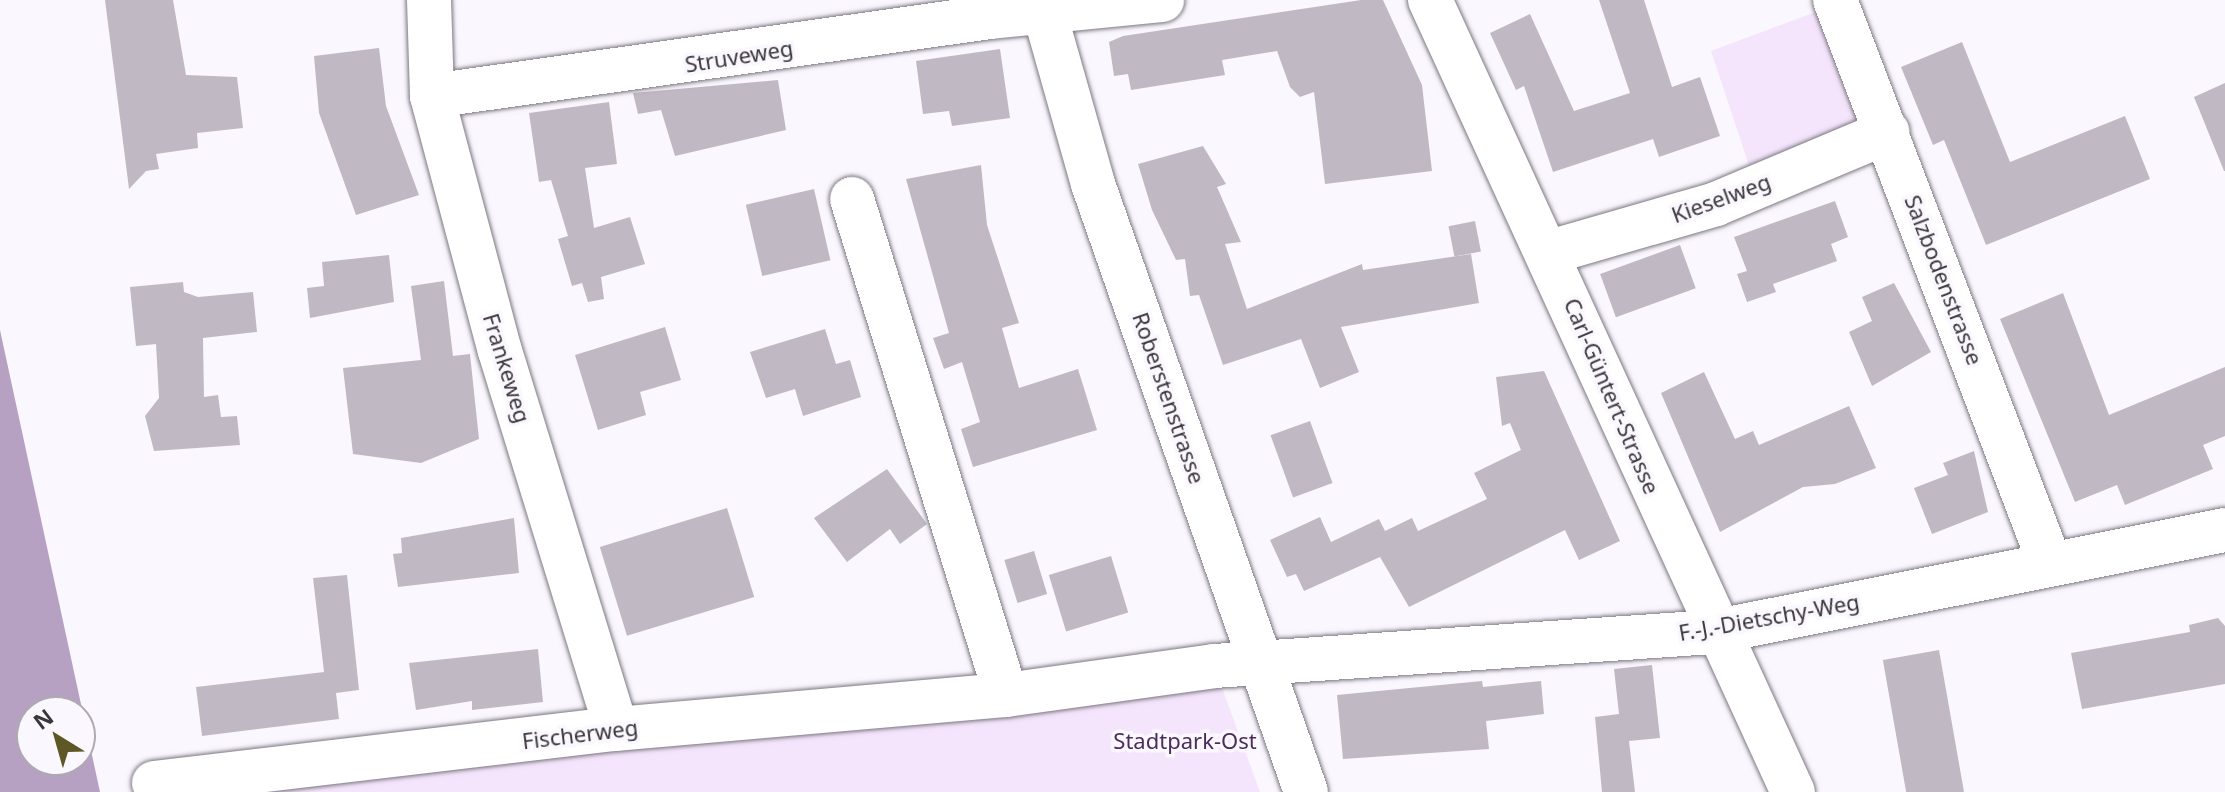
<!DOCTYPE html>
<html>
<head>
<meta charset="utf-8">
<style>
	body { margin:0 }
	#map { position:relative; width:2225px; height:792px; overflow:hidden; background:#fbf7fe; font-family:"Noto Sans",sans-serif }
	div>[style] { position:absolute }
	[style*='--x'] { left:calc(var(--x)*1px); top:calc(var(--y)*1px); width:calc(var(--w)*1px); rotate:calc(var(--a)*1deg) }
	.green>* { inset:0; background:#f4e5fc }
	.water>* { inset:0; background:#b6a1c2 }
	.building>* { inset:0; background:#c0b9c4; transform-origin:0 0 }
	.roads { filter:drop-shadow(0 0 2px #7d7781) drop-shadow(0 0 2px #7d7781) }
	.minor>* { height:44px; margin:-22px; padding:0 22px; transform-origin:22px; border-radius:22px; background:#fff }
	span { translate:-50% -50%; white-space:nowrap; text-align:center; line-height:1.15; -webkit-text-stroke:7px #fbf7fe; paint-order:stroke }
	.street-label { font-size:22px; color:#3a373b }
	.park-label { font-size:22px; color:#4b2d5a }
	.north { position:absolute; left:16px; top:696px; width:80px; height:80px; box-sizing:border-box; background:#fbf7fe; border:2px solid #aeaab0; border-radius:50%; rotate:323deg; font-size:22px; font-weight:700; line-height:32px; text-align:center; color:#3a373b }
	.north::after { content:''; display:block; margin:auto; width:28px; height:36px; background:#5d5825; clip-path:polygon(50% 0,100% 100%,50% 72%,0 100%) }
</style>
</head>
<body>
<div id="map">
	<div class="green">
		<i style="clip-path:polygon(1821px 10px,1859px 116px,1852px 128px,1752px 175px,1711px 51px)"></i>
		<i style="clip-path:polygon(1221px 685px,1260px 792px,214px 792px)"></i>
	</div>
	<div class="water">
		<i style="clip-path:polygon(evenodd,0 330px,100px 792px,0 792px,0 330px,32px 712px,80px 712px,80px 760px,32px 760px,32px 712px)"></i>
	</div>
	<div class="building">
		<i style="clip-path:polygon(105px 0,173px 0,186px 75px,237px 77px,243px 128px,197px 133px,198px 148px,156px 154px,159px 169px,146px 171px,129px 189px)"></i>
		<i style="clip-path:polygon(1361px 0,1383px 0,1422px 85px,1432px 171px,1325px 184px,1314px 92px,1300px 97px,1290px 87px,1277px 51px,1222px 60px,1225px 75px,1131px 90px,1128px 74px,1114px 76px,1109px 42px,1123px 36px)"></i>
		<i style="clip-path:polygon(1599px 0,1644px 0,1672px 87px,1700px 77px,1720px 136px,1659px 157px,1653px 139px,1553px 172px,1524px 86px,1516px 90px,1490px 33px,1530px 14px,1574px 111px,1630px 93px)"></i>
		<i style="clip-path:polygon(1962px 42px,2010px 162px,2125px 116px,2150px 179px,1986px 245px,1944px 140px,1933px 145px,1901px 67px)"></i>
		<i style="clip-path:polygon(379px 48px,386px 106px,419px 195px,356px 215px,319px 113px,314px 56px)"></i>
		<i style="clip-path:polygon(1000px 49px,1010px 118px,952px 126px,949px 111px,923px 114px,916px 61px)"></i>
		<i style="clip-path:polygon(778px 80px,786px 130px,675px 156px,661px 110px,638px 114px,633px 93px)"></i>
		<i style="clip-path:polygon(2225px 83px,2225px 171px,2224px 171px,2194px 97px)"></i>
		<i style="clip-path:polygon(609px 102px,617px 164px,585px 168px,594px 228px,630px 217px,645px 264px,601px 277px,604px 299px,588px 302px,582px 283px,572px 286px,558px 239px,568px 236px,551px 180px,539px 182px,529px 113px)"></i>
		<i style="clip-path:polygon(1203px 146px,1226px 184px,1217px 187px,1241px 242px,1225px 244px,1247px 309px,1362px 264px,1363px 270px,1471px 254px,1479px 303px,1341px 327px,1359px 372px,1320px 388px,1301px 339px,1223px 365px,1199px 295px,1190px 296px,1185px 259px,1176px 260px,1152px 210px,1138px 164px)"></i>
		<i style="clip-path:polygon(981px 165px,987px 225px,1019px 323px,1002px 328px,1019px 388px,1078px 369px,1097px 430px,973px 467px,961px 429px,980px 422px,962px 362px,944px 369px,933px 338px,949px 333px,906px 179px)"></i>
		<i style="left:814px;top:189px;width:73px;height:70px;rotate:77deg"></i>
		<i style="clip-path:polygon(1835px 201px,1848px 237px,1831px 244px,1837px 261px,1773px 284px,1776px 292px,1747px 302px,1737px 274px,1747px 271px,1734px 237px)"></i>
		<i style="left:1475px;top:221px;width:31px;height:27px;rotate:79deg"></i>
		<i style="left:1680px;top:245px;width:46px;height:85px;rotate:70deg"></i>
		<i style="clip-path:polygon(389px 255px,394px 302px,310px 318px,307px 288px,324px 286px,322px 262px)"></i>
		<i style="clip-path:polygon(444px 281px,453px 356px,470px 354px,479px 439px,421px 463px,353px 454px,343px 368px,421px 360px,411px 286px)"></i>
		<i style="clip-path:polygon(183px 282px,184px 292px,198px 297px,253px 292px,257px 332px,203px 338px,204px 397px,218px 395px,221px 417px,237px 416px,240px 445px,154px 451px,145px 416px,159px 398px,156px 344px,136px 346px,130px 287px)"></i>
		<i style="clip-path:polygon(1894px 283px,1931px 352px,1872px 386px,1849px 332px,1872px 321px,1862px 297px)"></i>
		<i style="clip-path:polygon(2063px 293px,2109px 415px,2225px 367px,2225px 436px,2203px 445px,2213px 469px,2125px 505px,2117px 485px,2075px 502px,2000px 319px)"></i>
		<i style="clip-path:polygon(665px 327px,681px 380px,640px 392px,646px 415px,598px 430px,575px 355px)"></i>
		<i style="clip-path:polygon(825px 329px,836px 364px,850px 360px,861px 397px,803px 416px,795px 389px,766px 398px,750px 352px)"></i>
		<i style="clip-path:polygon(1544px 371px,1620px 541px,1579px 560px,1565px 530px,1409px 607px,1380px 557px,1304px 591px,1296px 574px,1287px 577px,1270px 540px,1320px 517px,1331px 542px,1379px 519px,1385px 531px,1412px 518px,1418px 531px,1487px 499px,1474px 473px,1521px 450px,1510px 423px,1502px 426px,1496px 377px)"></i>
		<i style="clip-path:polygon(1704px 372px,1735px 439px,1753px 431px,1759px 445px,1849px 406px,1876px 468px,1835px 484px,1803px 487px,1720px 532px,1661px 393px)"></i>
		<i style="left:1310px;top:421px;width:66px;height:42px;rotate:70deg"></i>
		<i style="clip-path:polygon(1974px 451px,1988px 512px,1932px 534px,1914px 488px,1948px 475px,1943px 463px)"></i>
		<i style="clip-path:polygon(887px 469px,927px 524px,900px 544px,890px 529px,847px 562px,814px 518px)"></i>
		<i style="left:727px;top:508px;width:93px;height:133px;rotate:73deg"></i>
		<i style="clip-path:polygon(514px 518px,519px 573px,398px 587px,393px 554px,402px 553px,401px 538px)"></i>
		<i style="left:1034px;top:551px;width:45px;height:31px;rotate:73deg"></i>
		<i style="left:1111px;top:556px;width:59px;height:65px;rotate:73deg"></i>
		<i style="clip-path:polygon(347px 575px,359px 690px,336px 693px,339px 719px,202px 736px,196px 687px,324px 672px,313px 578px)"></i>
		<i style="clip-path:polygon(2218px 618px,2225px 626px,2225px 684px,2082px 709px,2071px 653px,2190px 632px,2189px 625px)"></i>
		<i style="clip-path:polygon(538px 649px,543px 702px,472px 710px,472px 701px,416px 710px,409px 663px)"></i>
		<i style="left:1939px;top:650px;width:144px;height:57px;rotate:80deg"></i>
		<i style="clip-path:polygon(1652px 665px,1660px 738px,1629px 741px,1635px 792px,1602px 792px,1595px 717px,1619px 714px,1614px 669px)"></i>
		<i style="clip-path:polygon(1482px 681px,1483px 687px,1541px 681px,1544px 714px,1486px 721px,1489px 749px,1343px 759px,1337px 695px)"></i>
	</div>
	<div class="roads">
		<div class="minor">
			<i style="--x:429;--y:0;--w:96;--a:88.2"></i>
			<i style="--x:432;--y:96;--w:264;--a:75.1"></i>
			<i style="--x:500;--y:351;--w:395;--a:72.9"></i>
			<i style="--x:1041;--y:0;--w:191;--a:74.2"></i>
			<i style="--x:1093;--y:184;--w:644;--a:70.69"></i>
			<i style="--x:1430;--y:0;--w:871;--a:65.38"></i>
			<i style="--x:1835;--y:0;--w:600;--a:69.12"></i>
			<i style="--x:432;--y:96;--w:564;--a:-8.06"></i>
			<i style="--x:990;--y:17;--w:173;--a:-5.6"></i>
			<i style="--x:852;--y:199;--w:519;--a:72.75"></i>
			<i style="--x:1550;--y:252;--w:173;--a:-16.1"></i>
			<i style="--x:1716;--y:204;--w:186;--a:-22.8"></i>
			<i style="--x:154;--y:783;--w:465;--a:-6.7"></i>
			<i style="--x:616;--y:729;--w:391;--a:-5"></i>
			<i style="--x:1006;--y:695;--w:210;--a:-7.9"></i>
			<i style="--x:1214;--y:666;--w:500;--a:-3.9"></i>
			<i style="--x:1713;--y:632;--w:522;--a:-11.27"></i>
		</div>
	</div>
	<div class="street-label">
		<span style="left:739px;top:56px;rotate:-9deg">Struveweg</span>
		<span style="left:1721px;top:198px;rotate:-20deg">Kieselweg</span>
		<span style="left:1944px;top:280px;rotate:69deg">Salzbodenstrasse</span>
		<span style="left:507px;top:368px;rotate:73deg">Frankeweg</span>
		<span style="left:1612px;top:396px;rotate:67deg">Carl-Güntert-Strasse</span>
		<span style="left:1169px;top:398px;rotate:71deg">Roberstenstrasse</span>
		<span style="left:1769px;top:617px;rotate:-10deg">F.-J.-Dietschy-Weg</span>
		<span style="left:580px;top:734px;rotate:-7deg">Fischerweg</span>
	</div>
	<div class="park-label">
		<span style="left:1185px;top:741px">Stadtpark-Ost</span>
	</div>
	<div class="north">N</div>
</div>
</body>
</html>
